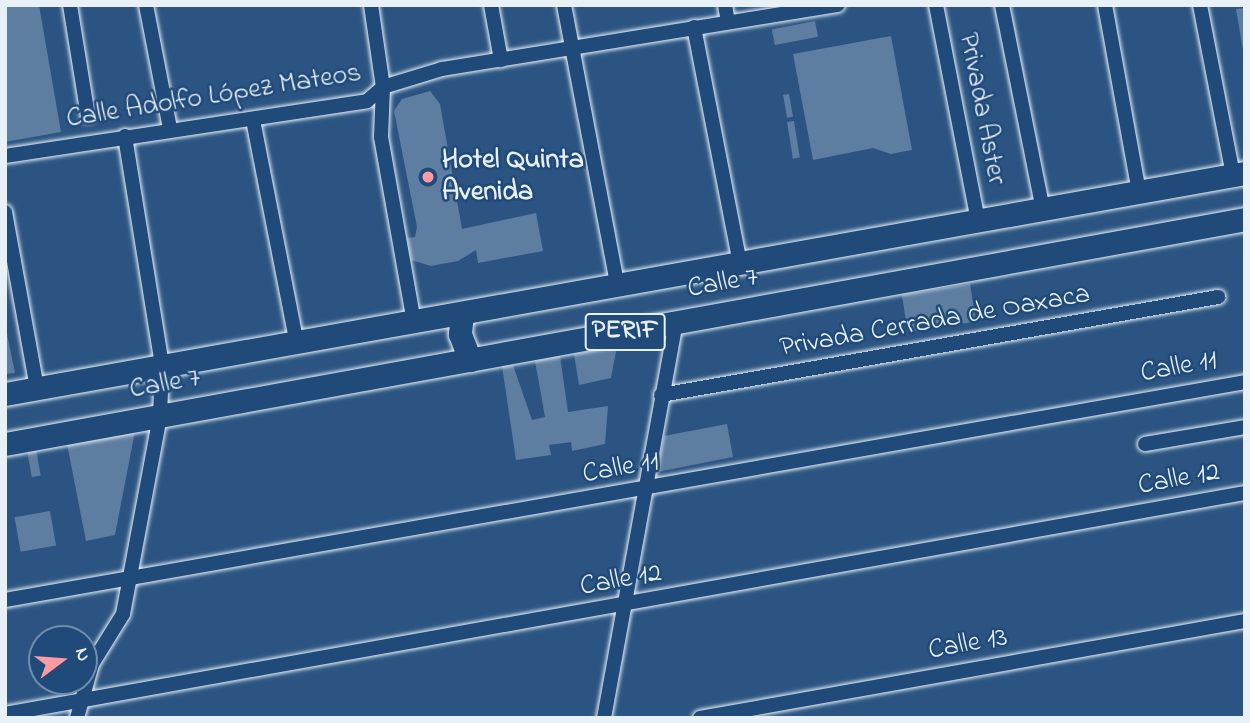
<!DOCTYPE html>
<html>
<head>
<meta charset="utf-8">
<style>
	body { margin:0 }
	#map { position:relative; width:1250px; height:723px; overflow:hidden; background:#2b5482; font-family:"Indie Flower",sans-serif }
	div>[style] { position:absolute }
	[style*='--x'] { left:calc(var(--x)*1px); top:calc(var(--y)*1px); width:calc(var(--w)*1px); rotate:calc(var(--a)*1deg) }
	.building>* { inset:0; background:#5d7da1; transform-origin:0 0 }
	.roads { filter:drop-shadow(0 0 2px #e8f1f8) drop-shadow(0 0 2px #e8f1f8) }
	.street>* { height:14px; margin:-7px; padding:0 7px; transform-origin:7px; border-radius:7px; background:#1f4a7a }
	.primary>* { height:23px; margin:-11.5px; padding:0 11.5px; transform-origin:11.5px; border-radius:11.5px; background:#1f4a7a }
	.dots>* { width:19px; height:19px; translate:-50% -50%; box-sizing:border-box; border:4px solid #1f4a7a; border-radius:50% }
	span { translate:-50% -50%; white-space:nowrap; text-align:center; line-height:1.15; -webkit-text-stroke:5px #1f4a7a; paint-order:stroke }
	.shield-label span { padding:2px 5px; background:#1f4a7a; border:2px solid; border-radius:5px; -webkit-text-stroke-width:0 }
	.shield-label { font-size:26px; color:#e8f1f8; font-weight:700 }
	.street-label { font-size:28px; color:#e8f1f8 }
	.poi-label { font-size:28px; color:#e8f1f8; font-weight:700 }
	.left { translate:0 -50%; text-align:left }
	.frame { position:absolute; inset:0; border:7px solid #e8f1f8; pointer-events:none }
	.north { position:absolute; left:28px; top:625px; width:70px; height:70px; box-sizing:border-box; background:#1f4a7a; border:2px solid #6f8dac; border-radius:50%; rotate:74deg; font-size:19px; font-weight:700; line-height:28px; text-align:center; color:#e8f1f8 }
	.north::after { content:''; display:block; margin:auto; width:24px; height:32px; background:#ff9aa2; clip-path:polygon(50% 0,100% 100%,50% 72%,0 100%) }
</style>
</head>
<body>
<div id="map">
	<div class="building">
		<i style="clip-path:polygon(5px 5px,39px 5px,61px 132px,5px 142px)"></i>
		<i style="clip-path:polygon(1245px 8px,1245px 50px,1243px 50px,1236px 9px)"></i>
		<i style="left:815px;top:21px;width:16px;height:44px;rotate:79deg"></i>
		<i style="clip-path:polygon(891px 36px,912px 150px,891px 154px,873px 148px,813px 160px,793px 54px)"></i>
		<i style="clip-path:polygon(430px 91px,440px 104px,462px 229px,536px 213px,543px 251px,478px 263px,476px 250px,458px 261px,431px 266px,411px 260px,407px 238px,415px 237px,417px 227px,394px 111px,402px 99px)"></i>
		<i style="left:789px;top:94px;width:23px;height:6px;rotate:80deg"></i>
		<i style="left:794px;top:121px;width:37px;height:7px;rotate:81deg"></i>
		<i style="left:970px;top:284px;width:38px;height:69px;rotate:81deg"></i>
		<i style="clip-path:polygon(5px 324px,15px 373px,5px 374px)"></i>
		<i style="clip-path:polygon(617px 346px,611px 378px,579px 385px,574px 354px)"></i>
		<i style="clip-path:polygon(560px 356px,568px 412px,608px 406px,605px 444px,572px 451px,571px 442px,549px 445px,551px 455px,516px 460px,502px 366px,513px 365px,532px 420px,545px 417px,535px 361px)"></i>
		<i style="clip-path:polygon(727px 424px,733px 457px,657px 472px,664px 436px)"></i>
		<i style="clip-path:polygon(135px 431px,115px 535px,86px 541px,67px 444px)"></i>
		<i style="left:36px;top:449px;width:27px;height:9px;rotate:80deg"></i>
		<i style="left:50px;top:511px;width:35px;height:36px;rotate:80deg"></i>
	</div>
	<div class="roads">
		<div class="street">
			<i style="--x:70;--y:5;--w:112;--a:80.8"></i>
			<i style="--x:146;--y:5;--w:126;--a:79"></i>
			<i style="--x:371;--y:5;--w:83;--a:81.7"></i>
			<i style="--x:383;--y:87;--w:50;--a:92.3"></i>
			<i style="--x:381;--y:137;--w:188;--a:79.9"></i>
			<i style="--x:491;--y:5;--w:56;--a:79.7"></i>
			<i style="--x:564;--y:5;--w:284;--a:79.2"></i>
			<i style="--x:725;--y:5;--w:17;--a:80"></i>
			<i style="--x:936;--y:5;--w:221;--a:79"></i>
			<i style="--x:1002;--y:5;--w:210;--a:78.7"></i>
			<i style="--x:1105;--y:5;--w:191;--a:79.7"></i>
			<i style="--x:1200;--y:5;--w:173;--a:79"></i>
			<i style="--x:694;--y:27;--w:241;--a:79"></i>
			<i style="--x:253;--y:120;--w:228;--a:78.9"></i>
			<i style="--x:5;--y:156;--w:366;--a:-8.6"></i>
			<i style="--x:367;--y:101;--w:21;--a:-41"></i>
			<i style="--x:383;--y:87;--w:62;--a:-17"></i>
			<i style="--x:442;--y:69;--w:401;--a:-9.2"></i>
			<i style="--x:5;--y:212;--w:179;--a:79.7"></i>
			<i style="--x:661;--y:395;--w:566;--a:-9.98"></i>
			<i style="--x:1145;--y:444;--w:101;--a:-9.6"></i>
			<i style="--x:5;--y:600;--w:1259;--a:-9.97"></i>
			<i style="--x:5;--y:714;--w:1260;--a:-10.11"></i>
			<i style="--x:77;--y:718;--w:56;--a:-74.5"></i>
			<i style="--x:92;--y:664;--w:59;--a:-58.2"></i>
			<i style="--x:123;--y:614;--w:200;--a:-79.4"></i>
			<i style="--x:160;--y:417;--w:52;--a:-87.8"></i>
			<i style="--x:162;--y:365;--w:232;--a:-99.2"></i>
			<i style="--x:604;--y:718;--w:402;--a:-79.7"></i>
			<i style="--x:700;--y:718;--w:554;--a:-10.09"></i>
		</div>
		<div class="primary">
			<i style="--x:462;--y:314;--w:20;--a:96"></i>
			<i style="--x:460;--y:334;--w:28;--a:69"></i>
			<i style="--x:5;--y:394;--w:1260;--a:-10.11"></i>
			<i style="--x:5;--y:444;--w:1260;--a:-10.28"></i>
		</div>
	</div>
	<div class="dots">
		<i style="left:428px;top:177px;background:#ff9aa2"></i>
	</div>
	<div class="shield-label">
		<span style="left:625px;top:332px">PERIF</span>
	</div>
	<div class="street-label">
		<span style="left:214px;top:97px;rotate:-9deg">Calle Adolfo López Mateos</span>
		<span style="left:981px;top:109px;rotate:79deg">Privada Aster</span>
		<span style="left:723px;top:284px;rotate:-10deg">Calle 7</span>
		<span style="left:935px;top:322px;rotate:-10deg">Privada Cerrada de Oaxaca</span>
		<span style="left:1179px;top:368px;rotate:-10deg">Calle 11</span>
		<span style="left:165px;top:385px;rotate:-10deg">Calle 7</span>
		<span style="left:621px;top:469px;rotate:-10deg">Calle 11</span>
		<span style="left:1179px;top:480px;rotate:-10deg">Calle 12</span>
		<span style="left:621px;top:581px;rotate:-10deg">Calle 12</span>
		<span style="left:968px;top:645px;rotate:-10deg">Calle 13</span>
	</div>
	<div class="poi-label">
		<span class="left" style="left:442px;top:177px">Hotel Quinta<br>Avenida</span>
	</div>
	<div class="frame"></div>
	<div class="north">N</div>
</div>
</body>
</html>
